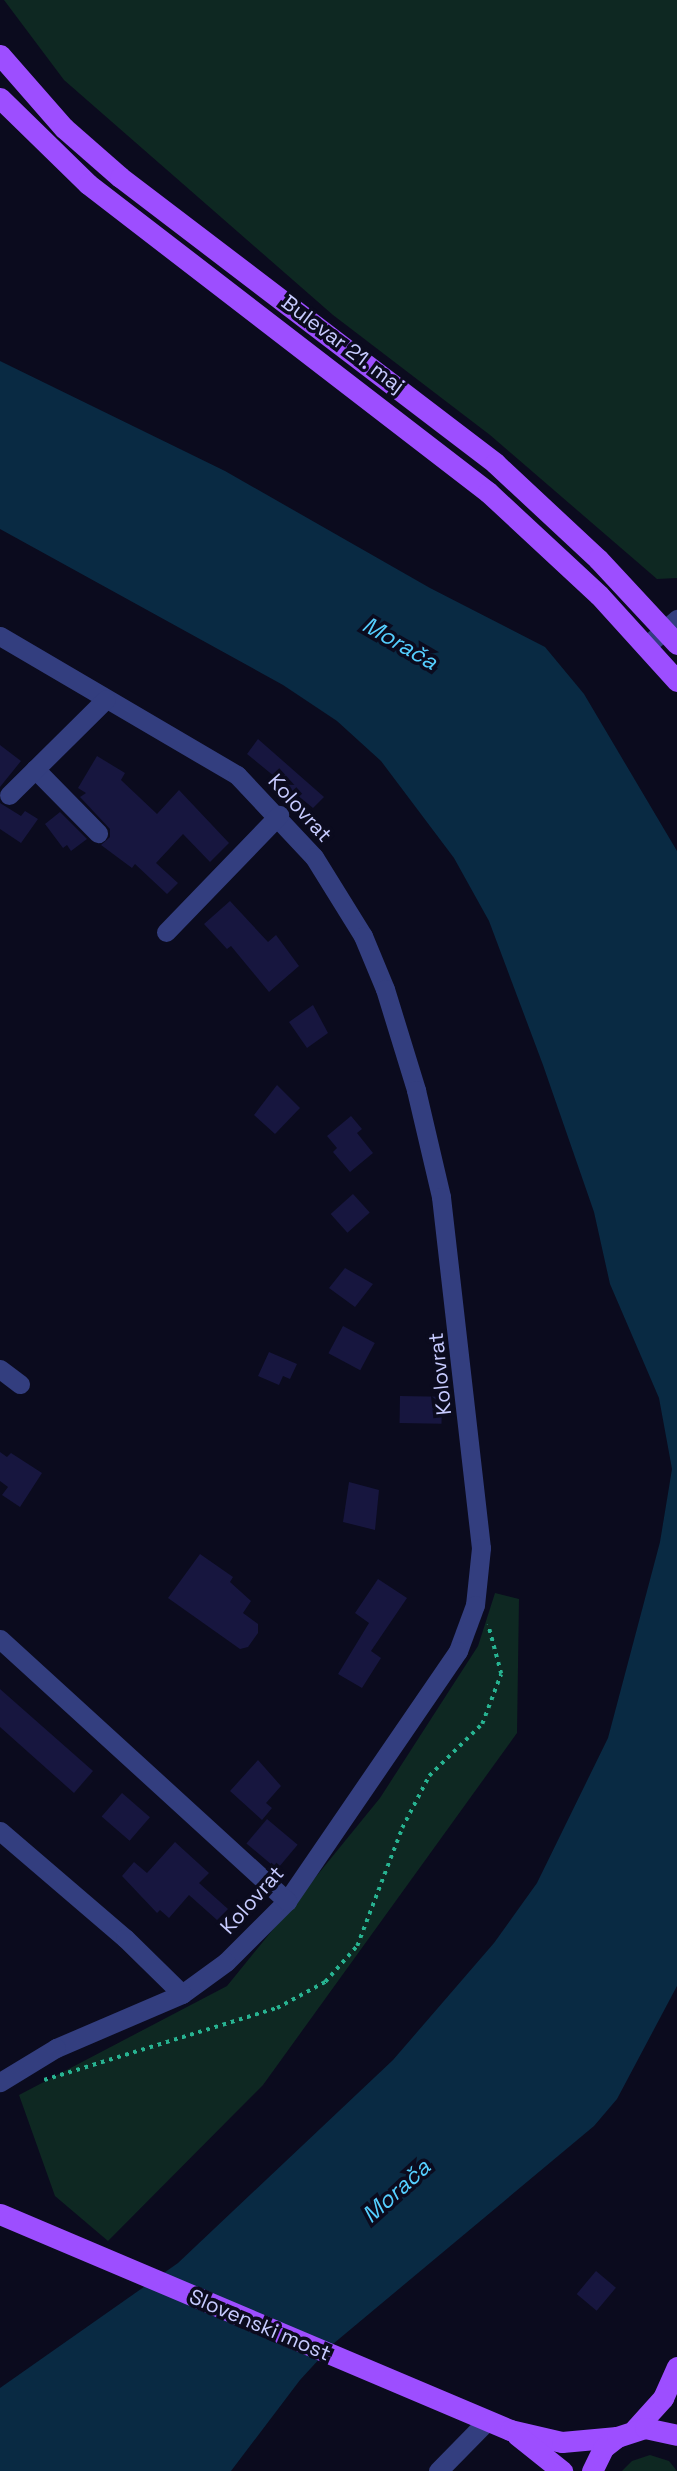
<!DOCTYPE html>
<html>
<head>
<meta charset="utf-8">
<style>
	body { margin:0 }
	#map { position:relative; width:677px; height:2471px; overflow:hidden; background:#0b0b1e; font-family:"Space Grotesk",sans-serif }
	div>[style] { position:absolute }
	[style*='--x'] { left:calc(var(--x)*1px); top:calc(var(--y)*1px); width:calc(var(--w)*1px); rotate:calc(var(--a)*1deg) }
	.green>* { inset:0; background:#0e2822 }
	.water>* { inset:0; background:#092a43 }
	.building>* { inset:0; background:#17163f; transform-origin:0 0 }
	.path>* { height:3.5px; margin-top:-1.75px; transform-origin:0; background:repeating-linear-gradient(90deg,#27b391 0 3.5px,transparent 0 8.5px) }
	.minor>* { height:19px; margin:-9.5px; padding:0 9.5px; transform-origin:9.5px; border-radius:9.5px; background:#333e7f }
	.major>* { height:21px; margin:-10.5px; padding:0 10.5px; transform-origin:10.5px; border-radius:10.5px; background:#9d4eff }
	span { translate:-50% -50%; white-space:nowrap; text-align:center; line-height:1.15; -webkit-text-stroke:7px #0b0b1e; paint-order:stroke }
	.street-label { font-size:21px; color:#c7cbff }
	.water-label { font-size:23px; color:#55cfff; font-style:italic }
</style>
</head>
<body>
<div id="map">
	<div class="green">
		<i style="clip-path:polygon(4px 0,677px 0,677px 578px,657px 579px,490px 435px,333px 315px,64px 80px)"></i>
		<i style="clip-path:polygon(495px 1593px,519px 1599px,517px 1733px,263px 2085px,108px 2241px,55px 2196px,19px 2095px,227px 1986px,380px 1798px,478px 1646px)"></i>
		<i style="clip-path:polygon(650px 2455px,669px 2461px,677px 2471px,622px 2471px,632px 2461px)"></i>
	</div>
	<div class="water">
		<i style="clip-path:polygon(0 361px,225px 471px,430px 588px,545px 647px,584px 694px,677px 851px,677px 1986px,617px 2099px,594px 2126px,333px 2344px,300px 2380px,231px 2471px,0 2471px,0 2388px,178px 2263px,393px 2060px,494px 1943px,537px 1883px,608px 1738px,660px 1542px,672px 1469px,659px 1398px,610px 1284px,594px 1212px,543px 1065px,489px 921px,454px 858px,381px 761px,337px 721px,283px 685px,0 529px)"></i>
	</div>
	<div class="building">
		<i style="clip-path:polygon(258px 739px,324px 797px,313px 808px,247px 754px)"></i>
		<i style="clip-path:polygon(0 745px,21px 761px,0 787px)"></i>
		<i style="clip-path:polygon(97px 756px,125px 773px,121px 780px,157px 814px,179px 790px,229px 843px,210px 862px,183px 834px,156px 863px,178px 883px,167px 894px,135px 864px,132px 868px,101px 845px,110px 837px,110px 829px,80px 797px,86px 793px,78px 788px)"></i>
		<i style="clip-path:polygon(0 803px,21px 816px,25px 811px,38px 819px,21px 843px,0 829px)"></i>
		<i style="clip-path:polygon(60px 812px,87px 839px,71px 851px,67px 845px,63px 848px,45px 824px)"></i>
		<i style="clip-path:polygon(230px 901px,268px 942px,276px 935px,299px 966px,269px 992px,231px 946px,227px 949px,204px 924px)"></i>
		<i style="clip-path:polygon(313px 1005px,328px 1033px,307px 1048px,289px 1022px)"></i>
		<i style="clip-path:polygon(277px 1085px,300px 1108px,275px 1134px,254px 1115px)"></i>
		<i style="clip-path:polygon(351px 1116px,362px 1129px,357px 1133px,373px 1153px,350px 1172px,333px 1152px,337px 1148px,327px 1136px)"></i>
		<i style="left:353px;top:1194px;width:25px;height:30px;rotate:48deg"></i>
		<i style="clip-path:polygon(345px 1268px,373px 1284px,355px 1307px,329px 1288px)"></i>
		<i style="left:343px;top:1326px;width:36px;height:31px;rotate:28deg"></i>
		<i style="clip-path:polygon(269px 1352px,297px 1364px,290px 1379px,283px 1376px,279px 1385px,258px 1376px)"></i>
		<i style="left:400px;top:1396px;width:42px;height:27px;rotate:1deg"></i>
		<i style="clip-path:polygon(0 1452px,7px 1457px,11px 1453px,42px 1473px,20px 1507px,2px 1495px,8px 1487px,0 1481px)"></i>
		<i style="clip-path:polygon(349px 1482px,379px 1490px,375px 1530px,343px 1522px)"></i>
		<i style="clip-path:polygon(200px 1554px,233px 1577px,230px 1582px,251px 1601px,243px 1613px,258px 1624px,258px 1633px,248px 1647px,240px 1649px,168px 1598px)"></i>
		<i style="clip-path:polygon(378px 1579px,407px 1598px,371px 1651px,381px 1658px,362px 1688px,338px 1674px,369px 1623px,355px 1613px)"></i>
		<i style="clip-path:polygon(0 1689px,93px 1771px,74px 1793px,0 1727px)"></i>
		<i style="clip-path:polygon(258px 1760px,281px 1786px,266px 1803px,272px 1808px,262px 1820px,230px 1791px)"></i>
		<i style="left:122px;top:1793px;width:37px;height:31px;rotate:41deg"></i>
		<i style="left:267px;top:1819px;width:40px;height:32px;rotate:40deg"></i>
		<i style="clip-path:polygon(175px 1842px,209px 1873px,199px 1883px,228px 1909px,217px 1920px,189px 1895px,169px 1918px,160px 1910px,157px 1913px,122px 1876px,134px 1862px,147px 1873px)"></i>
		<i style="left:596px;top:2271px;width:26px;height:30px;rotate:40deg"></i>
	</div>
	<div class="path">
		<i style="--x:44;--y:2080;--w:244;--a:-17.2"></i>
		<i style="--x:277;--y:2008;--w:55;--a:-28.4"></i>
		<i style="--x:325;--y:1982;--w:48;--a:-48.4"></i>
		<i style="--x:357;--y:1946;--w:126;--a:-69.1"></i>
		<i style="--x:402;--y:1828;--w:59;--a:-62.6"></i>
		<i style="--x:429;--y:1776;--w:74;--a:-44.5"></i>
		<i style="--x:482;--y:1724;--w:53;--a:-69.2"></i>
		<i style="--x:501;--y:1674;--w:51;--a:-104.9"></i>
	</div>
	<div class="minor">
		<i style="--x:0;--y:636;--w:275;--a:30.4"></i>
		<i style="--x:237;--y:775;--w:112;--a:46.8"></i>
		<i style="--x:314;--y:857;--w:93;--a:58.2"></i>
		<i style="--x:363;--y:936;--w:57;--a:67.5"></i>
		<i style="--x:385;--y:989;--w:106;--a:72.9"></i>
		<i style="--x:416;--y:1090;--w:110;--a:76.8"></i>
		<i style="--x:441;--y:1197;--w:353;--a:83.5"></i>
		<i style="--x:481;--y:1548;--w:57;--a:96"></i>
		<i style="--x:475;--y:1605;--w:49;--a:110.3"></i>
		<i style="--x:458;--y:1651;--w:303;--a:124.4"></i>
		<i style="--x:287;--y:1901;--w:86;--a:135"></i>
		<i style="--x:226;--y:1962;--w:54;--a:144"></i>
		<i style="--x:182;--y:1994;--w:137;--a:156.8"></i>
		<i style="--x:56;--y:2048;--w:66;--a:148.7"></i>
		<i style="--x:645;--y:647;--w:43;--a:-41.2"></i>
		<i style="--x:35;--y:769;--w:90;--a:45.5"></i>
		<i style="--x:9;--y:795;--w:136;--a:-44.7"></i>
		<i style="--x:166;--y:932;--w:163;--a:-46"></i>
		<i style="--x:0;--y:1369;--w:25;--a:37"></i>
		<i style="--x:0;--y:1639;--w:389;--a:42.4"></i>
		<i style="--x:0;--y:1831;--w:165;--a:40.6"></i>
		<i style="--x:125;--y:1938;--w:80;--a:44.5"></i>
		<i style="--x:438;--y:2471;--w:70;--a:-45.6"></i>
	</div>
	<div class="major">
		<i style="--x:0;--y:55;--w:97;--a:48.8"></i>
		<i style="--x:64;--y:128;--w:74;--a:41.2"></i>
		<i style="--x:120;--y:177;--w:472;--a:37.3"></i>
		<i style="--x:495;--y:463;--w:141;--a:43"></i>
		<i style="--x:598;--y:559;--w:116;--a:47.1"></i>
		<i style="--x:0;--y:98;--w:123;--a:44.3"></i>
		<i style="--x:88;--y:184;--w:505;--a:37.6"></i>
		<i style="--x:488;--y:492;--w:151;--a:42.9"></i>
		<i style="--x:599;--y:595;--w:116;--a:47.8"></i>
		<i style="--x:0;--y:2214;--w:554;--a:22.95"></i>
		<i style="--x:510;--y:2430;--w:53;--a:13"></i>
		<i style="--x:562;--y:2442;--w:55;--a:-5.2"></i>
		<i style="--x:635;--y:2429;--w:42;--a:-47.9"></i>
		<i style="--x:663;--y:2398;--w:34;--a:-66"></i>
		<i style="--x:517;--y:2435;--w:58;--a:38.7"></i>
		<i style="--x:592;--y:2471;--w:25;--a:-64"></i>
		<i style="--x:603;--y:2448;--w:18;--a:-38"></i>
		<i style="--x:617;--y:2437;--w:29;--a:-18"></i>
		<i style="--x:645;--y:2428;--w:33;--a:12"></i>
	</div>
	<div class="street-label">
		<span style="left:343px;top:344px;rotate:37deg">Bulevar 21. maj</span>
		<span style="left:300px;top:808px;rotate:48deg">Kolovrat</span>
		<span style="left:440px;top:1374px;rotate:-96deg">Kolovrat</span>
		<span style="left:252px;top:1900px;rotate:-48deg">Kolovrat</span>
		<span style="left:260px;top:2325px;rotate:23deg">Slovenski most</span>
	</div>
	<div class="water-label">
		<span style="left:400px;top:643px;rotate:30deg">Morača</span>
		<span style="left:396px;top:2191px;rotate:-42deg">Morača</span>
	</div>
</div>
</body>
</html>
